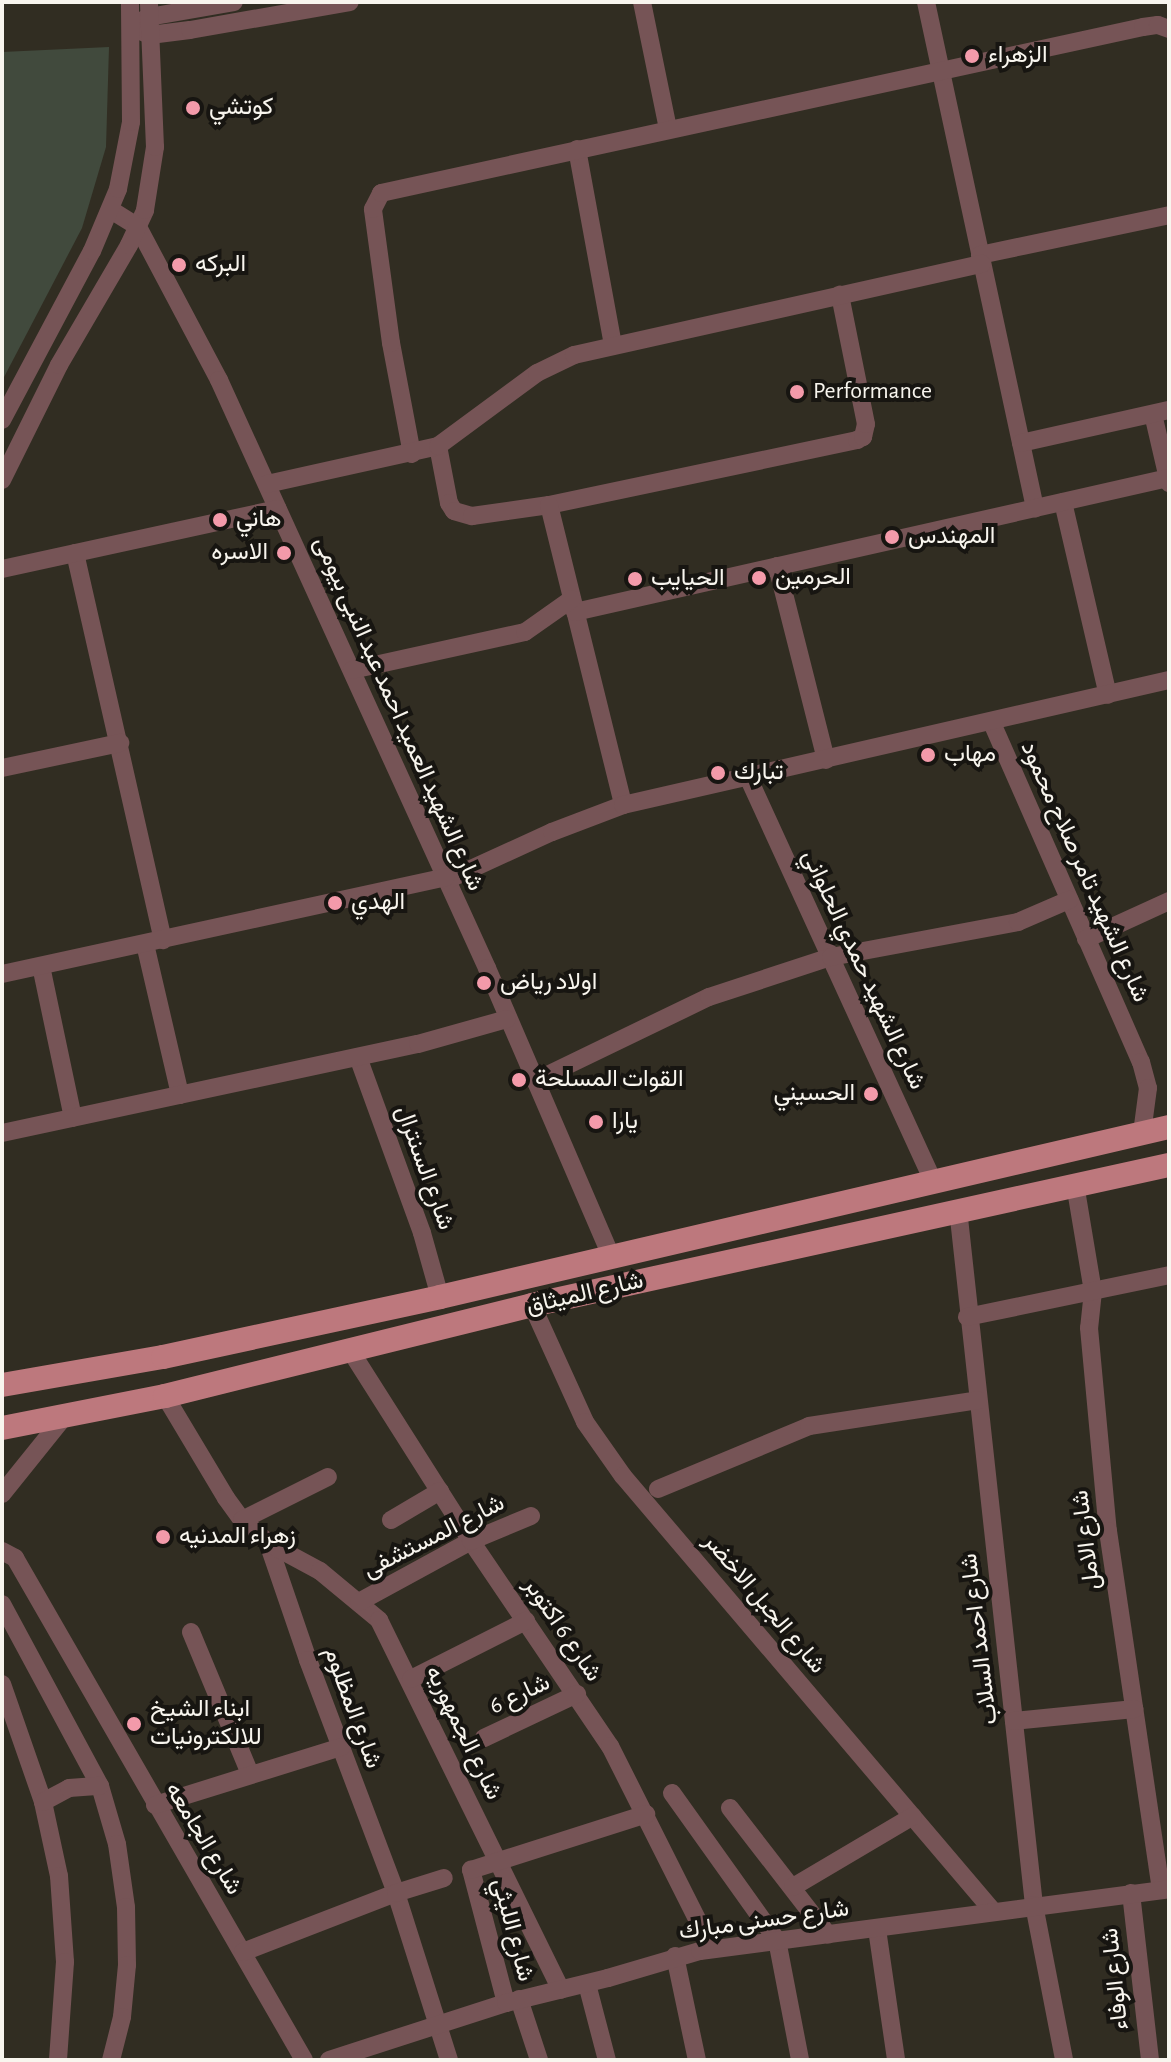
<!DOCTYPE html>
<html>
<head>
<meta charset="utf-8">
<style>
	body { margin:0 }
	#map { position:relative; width:1171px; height:2062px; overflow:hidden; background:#312d22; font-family:"Alegreya Sans",Vazirmatn,sans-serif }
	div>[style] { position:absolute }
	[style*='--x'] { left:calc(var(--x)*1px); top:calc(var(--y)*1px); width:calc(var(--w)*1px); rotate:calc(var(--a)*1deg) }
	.green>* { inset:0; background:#414a3d }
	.minor>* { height:18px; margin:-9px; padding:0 9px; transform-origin:9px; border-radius:9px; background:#765456 }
	.major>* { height:24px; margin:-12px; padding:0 12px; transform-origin:12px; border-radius:12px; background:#bd787d }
	.dots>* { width:22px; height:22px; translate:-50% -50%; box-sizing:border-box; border:4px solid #171511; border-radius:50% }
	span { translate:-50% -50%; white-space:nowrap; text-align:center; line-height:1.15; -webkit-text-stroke:8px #171511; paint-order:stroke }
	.poi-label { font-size:24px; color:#f8f5ee }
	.left { translate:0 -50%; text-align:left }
	.right { translate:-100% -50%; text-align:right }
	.street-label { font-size:24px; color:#f8f5ee }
	.frame { position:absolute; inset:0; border:4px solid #f8f5ee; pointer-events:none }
</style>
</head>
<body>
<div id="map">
	<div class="green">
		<i style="clip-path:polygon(109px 47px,106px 147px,82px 228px,2px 381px,2px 52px)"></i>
	</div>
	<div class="minor">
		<i style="--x:642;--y:2;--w:130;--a:78.4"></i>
		<i style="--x:926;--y:2;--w:518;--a:77.84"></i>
		<i style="--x:139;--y:22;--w:11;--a:-27"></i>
		<i style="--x:149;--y:17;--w:86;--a:-10"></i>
		<i style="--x:140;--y:31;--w:11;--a:22"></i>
		<i style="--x:150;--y:35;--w:40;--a:-7.1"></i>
		<i style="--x:190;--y:30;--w:162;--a:-9.9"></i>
		<i style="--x:577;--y:149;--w:200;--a:79.6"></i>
		<i style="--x:111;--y:210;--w:32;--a:32"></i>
		<i style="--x:138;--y:227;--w:173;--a:62.1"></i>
		<i style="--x:219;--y:380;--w:646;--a:65.5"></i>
		<i style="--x:487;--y:968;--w:316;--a:66.7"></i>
		<i style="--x:980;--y:255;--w:193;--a:-11.9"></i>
		<i style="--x:1153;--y:414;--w:71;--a:76.9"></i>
		<i style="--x:2;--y:420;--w:191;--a:-62"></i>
		<i style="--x:92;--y:251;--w:67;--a:-67.2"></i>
		<i style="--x:118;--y:189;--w:68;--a:-79"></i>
		<i style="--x:131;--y:122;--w:120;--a:-90.5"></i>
		<i style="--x:1021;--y:443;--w:152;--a:-12.6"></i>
		<i style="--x:438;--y:446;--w:58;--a:79.1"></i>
		<i style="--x:449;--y:503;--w:9;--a:58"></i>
		<i style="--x:454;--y:511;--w:19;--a:16"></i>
		<i style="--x:472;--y:516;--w:78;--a:-8.1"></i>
		<i style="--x:549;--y:505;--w:315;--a:-11.9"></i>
		<i style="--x:857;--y:440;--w:7;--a:-27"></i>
		<i style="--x:863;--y:437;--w:13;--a:-77"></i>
		<i style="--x:866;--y:424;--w:132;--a:-101.4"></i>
		<i style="--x:412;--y:454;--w:113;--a:-100.7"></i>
		<i style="--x:391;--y:343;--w:135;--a:-97.7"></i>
		<i style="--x:373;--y:209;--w:18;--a:-63"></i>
		<i style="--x:381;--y:193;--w:780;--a:-12.29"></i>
		<i style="--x:1143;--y:27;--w:15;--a:-8"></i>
		<i style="--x:1158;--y:25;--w:12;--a:20"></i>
		<i style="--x:2;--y:480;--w:128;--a:-63.6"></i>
		<i style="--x:59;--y:365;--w:139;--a:-59.7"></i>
		<i style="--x:129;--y:245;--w:38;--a:-65"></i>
		<i style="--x:145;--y:210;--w:64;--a:-81"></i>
		<i style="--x:155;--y:147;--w:145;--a:-92.4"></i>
		<i style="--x:267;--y:484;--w:175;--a:-12.5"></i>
		<i style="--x:438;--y:446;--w:123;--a:-36.4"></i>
		<i style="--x:537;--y:373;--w:41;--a:-25.9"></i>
		<i style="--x:574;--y:355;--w:418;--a:-12.6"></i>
		<i style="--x:1063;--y:502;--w:198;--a:76.9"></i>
		<i style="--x:549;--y:505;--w:309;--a:76.1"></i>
		<i style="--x:75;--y:553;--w:397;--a:77.2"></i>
		<i style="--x:777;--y:566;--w:200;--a:75.8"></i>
		<i style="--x:2;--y:569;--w:282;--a:-12.3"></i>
		<i style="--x:575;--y:612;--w:608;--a:-12.73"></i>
		<i style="--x:352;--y:670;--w:177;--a:-12.4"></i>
		<i style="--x:525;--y:632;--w:57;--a:-35.1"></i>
		<i style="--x:992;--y:723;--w:370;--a:66.3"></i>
		<i style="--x:1141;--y:1062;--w:27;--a:75"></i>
		<i style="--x:1148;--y:1088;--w:45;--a:97.6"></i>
		<i style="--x:2;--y:768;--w:121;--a:-12"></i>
		<i style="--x:748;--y:777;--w:445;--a:65.4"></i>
		<i style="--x:447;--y:880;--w:115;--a:-24.6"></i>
		<i style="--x:552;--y:832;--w:76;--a:-20.8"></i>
		<i style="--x:623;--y:805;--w:560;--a:-12.89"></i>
		<i style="--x:1086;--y:939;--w:91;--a:-24.6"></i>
		<i style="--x:145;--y:944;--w:155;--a:76.9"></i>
		<i style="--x:41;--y:966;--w:155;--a:78.1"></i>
		<i style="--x:2;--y:974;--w:454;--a:-12.3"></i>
		<i style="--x:358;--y:1057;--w:187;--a:70"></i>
		<i style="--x:422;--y:1233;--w:66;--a:74.3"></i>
		<i style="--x:535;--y:1081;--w:193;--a:-25.8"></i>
		<i style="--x:709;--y:997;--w:128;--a:-18.2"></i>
		<i style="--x:831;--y:957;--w:190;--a:-10.6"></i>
		<i style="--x:1018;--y:922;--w:56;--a:-23.3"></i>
		<i style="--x:2;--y:1133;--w:425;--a:-12.1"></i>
		<i style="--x:418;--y:1044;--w:92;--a:-15.7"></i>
		<i style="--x:1075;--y:1184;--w:109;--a:80.5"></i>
		<i style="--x:1093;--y:1291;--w:37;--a:96"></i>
		<i style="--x:1089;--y:1328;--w:204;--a:84.7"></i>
		<i style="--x:1108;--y:1531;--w:363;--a:81.6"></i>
		<i style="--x:958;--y:1209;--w:700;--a:83.77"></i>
		<i style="--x:1034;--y:1905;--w:158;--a:79"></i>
		<i style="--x:532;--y:1305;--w:128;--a:65.6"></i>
		<i style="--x:585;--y:1422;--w:66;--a:54.9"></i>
		<i style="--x:623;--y:1476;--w:571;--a:49.62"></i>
		<i style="--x:967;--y:1317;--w:206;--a:-11.7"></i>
		<i style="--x:350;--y:1350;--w:226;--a:57.6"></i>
		<i style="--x:471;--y:1541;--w:248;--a:55.9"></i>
		<i style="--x:610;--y:1746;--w:227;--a:63.3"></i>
		<i style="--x:165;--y:1396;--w:119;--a:59.1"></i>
		<i style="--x:226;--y:1498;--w:27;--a:54"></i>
		<i style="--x:242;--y:1520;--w:35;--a:41"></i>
		<i style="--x:268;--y:1543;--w:124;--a:71.1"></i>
		<i style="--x:308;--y:1660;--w:249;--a:69.3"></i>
		<i style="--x:396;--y:1893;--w:175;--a:72.4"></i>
		<i style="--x:658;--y:1489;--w:164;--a:-22.6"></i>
		<i style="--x:809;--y:1426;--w:171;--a:-8.7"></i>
		<i style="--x:2;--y:1494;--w:99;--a:-51.2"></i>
		<i style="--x:242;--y:1520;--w:96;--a:-26.6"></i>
		<i style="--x:391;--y:1520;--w:57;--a:-30.6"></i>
		<i style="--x:268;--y:1543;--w:59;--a:28.3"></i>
		<i style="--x:320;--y:1571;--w:77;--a:39.7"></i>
		<i style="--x:379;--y:1620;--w:412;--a:63.8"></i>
		<i style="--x:2;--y:1551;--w:15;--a:28"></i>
		<i style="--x:15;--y:1558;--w:579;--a:60.07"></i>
		<i style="--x:359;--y:1602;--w:128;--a:-28.6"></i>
		<i style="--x:471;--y:1541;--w:65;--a:-22.6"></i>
		<i style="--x:2;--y:1604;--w:207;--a:61.7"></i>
		<i style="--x:100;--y:1786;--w:60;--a:73.7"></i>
		<i style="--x:117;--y:1844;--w:64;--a:81.9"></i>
		<i style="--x:126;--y:1907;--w:58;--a:89"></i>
		<i style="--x:127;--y:1965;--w:52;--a:95.5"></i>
		<i style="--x:122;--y:2017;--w:44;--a:104.3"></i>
		<i style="--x:191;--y:1632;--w:154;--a:67.4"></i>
		<i style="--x:411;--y:1679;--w:129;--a:-26.8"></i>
		<i style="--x:2;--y:1684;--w:125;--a:70.8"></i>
		<i style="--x:43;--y:1802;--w:76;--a:77.8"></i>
		<i style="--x:59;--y:1876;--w:86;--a:86"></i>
		<i style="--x:65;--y:1962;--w:98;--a:94.1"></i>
		<i style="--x:1014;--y:1721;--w:121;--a:-5.7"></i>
		<i style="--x:484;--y:1738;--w:103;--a:-25.3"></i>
		<i style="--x:672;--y:1793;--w:181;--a:54.5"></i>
		<i style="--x:777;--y:1940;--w:122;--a:79.1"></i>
		<i style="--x:43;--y:1802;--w:30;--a:-28"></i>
		<i style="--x:69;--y:1788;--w:31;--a:-4"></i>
		<i style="--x:155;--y:1805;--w:195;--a:-17.3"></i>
		<i style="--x:730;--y:1808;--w:160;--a:52.3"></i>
		<i style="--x:793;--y:1887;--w:139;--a:-30.6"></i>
		<i style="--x:1131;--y:1893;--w:168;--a:83.5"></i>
		<i style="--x:877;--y:1929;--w:132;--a:81.7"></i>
		<i style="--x:243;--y:1952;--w:164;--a:-21.1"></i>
		<i style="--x:396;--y:1893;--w:50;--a:-17.4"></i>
		<i style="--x:675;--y:1956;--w:106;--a:78.1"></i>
		<i style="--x:587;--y:1984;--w:79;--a:75.3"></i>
		<i style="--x:519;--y:1999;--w:64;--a:71.8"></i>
		<i style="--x:506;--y:2003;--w:138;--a:-104.7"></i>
		<i style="--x:471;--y:1870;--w:184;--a:-17.7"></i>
		<i style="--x:329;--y:2060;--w:186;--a:-17.9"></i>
		<i style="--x:506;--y:2003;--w:105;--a:-13.8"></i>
		<i style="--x:608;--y:1978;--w:96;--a:-16.4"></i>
		<i style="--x:700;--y:1951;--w:473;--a:-7.5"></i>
	</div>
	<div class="major">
		<i style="--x:2;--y:1385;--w:163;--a:-9.9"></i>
		<i style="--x:163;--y:1357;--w:283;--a:-12.2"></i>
		<i style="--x:440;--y:1297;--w:749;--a:-13.13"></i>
		<i style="--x:2;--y:1428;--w:166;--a:-11.1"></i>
		<i style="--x:165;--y:1396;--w:378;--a:-13.9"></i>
		<i style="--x:532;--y:1305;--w:652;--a:-12.4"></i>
	</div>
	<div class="dots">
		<i style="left:972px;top:56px;background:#f39aaa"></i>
		<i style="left:193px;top:108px;background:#f39aaa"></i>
		<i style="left:179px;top:265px;background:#f39aaa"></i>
		<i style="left:797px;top:392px;background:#f39aaa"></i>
		<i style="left:220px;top:520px;background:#f39aaa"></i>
		<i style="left:892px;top:537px;background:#f39aaa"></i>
		<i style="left:284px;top:553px;background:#f39aaa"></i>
		<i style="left:759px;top:578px;background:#f39aaa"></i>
		<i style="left:635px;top:579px;background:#f39aaa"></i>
		<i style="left:928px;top:755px;background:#f39aaa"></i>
		<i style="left:718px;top:773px;background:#f39aaa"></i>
		<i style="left:335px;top:903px;background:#f39aaa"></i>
		<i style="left:484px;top:983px;background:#f39aaa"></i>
		<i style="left:519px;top:1080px;background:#f39aaa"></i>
		<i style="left:871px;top:1094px;background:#f39aaa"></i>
		<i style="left:596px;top:1122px;background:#f39aaa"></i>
		<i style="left:163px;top:1537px;background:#f39aaa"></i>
		<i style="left:134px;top:1724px;background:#f39aaa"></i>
	</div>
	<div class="poi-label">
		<span class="left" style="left:988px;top:56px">الزهراء</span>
		<span class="left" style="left:209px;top:108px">كوتشي</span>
		<span class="left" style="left:195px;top:265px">البركه</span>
		<span class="left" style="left:813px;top:392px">Performance</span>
		<span class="left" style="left:236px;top:520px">هاني</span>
		<span class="left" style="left:908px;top:537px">المهندس</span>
		<span class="right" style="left:268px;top:553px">الاسره</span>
		<span class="left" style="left:775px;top:578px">الحرمين</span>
		<span class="left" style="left:651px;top:579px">الحيايب</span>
		<span class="left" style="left:944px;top:755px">مهاب</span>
		<span class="left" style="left:734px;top:773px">تبارك</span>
		<span class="left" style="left:351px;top:903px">الهدي</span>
		<span class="left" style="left:500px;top:983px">اولاد رياض</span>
		<span class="left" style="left:535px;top:1080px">القوات المسلحة</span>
		<span class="right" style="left:855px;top:1094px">الحسيني</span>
		<span class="left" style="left:612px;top:1122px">يارا</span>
		<span class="left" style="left:179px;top:1537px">زهراء المدنيه</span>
		<span class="left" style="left:150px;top:1724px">ابناء الشيخ<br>للالكترونيات</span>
	</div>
	<div class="street-label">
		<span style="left:398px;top:714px;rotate:66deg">شارع الشهيد العميد احمد عبد النبى بيومى</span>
		<span style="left:1084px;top:872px;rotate:66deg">شارع الشهيد تامر صلاح محمود</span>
		<span style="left:863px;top:970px;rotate:65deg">شارع الشهيد حمدي الحلواني</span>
		<span style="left:424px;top:1168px;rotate:70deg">شارع السنترال</span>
		<span style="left:585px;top:1294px;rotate:-13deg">شارع الميثاق</span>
		<span style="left:434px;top:1537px;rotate:-27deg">شارع المستشفى</span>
		<span style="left:1087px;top:1540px;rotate:-97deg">شارع الامل</span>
		<span style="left:764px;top:1604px;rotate:50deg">شارع الجبل الاخضر</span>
		<span style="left:562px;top:1630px;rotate:56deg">شارع 6 اكتوبر</span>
		<span style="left:980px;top:1639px;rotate:-97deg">شارع احمد السلاب</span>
		<span style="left:520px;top:1695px;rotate:-25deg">شارع 6</span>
		<span style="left:352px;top:1708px;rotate:70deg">شارع المظلوم</span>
		<span style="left:463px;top:1733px;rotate:64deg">شارع الجمهوريه</span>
		<span style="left:203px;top:1839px;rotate:59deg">شارع الجامعه</span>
		<span style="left:764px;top:1921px;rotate:-8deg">شارع حسنى مبارك</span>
		<span style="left:512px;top:1930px;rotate:75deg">شارع الليثي</span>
		<span style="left:1116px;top:1979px;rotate:-96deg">شارع الوفاء</span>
	</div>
	<div class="frame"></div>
</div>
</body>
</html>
